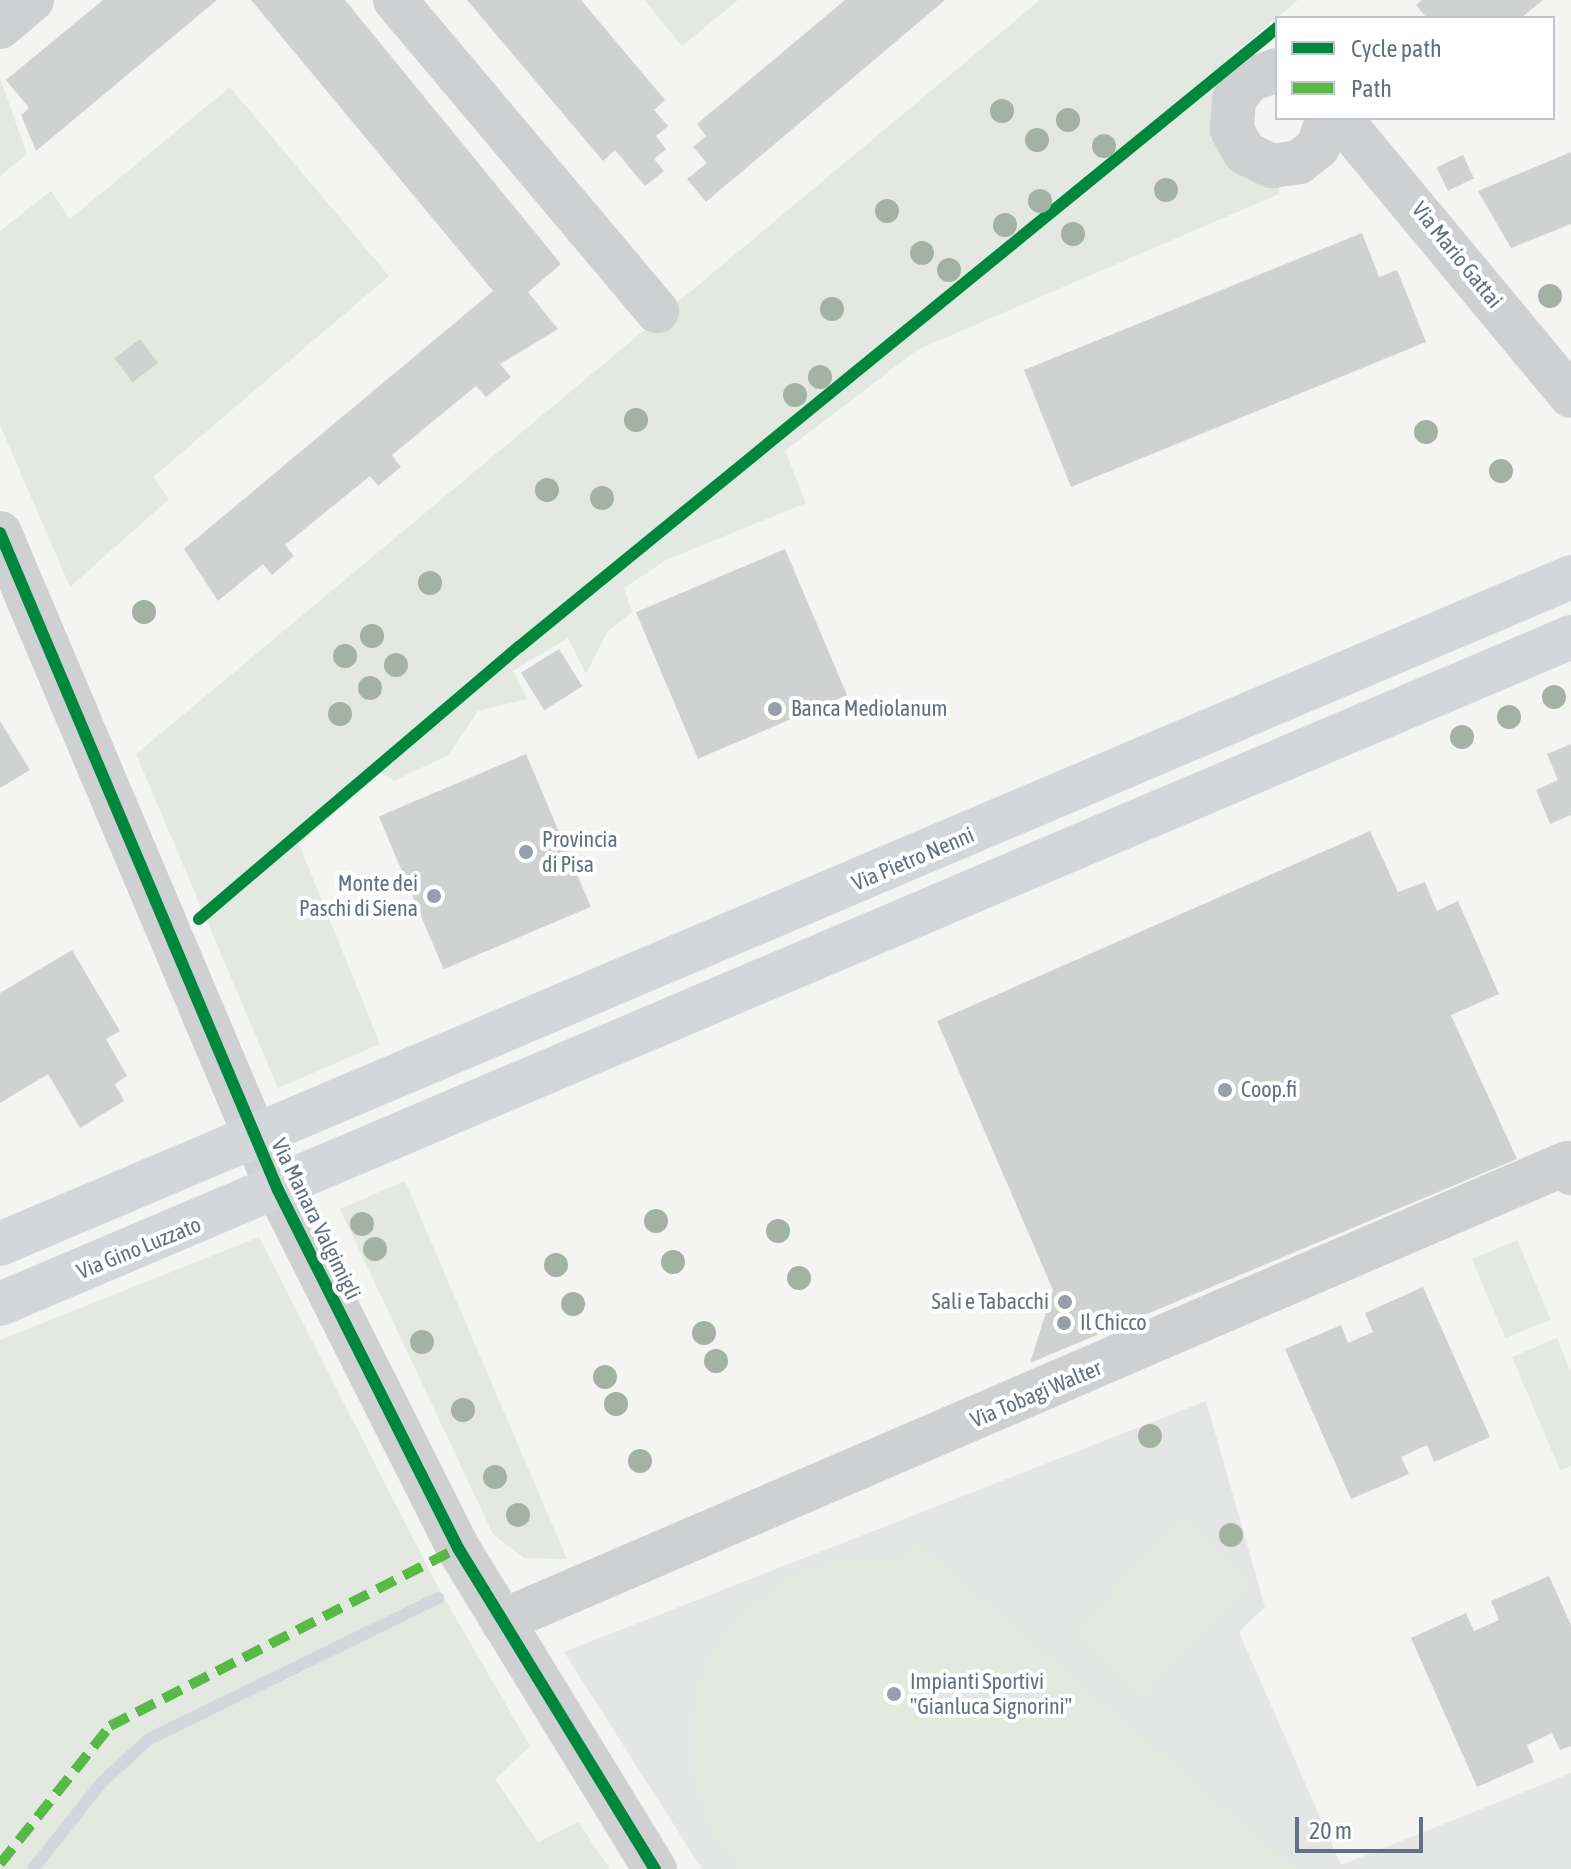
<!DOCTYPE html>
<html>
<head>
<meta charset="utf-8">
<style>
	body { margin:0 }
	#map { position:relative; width:1571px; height:1869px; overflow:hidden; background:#f4f5f2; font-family:"Asap Condensed",sans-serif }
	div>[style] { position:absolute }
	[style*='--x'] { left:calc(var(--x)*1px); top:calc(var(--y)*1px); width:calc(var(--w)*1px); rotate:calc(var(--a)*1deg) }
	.built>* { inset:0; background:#e4e6e5 }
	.green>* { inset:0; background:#e3e8e0; transform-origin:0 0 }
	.stream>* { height:12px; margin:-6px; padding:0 6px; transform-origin:6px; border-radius:6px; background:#d2d7db }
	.building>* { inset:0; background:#d0d2d2; transform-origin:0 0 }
	.minor>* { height:44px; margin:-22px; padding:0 22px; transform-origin:22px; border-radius:22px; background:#cfd0d1 }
	.major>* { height:44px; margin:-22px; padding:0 22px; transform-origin:22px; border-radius:22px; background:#d4d7da }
	.quiet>* { height:10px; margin-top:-5px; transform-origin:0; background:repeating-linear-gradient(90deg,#58b947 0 20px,transparent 0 30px) }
	.cycleway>* { height:12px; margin:-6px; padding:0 6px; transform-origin:6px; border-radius:6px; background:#00873e }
	.trees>* { width:24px; height:24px; margin:-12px; border-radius:50%; background:#a4b2a3 }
	.dots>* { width:22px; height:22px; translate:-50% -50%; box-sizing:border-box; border:4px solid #fff; border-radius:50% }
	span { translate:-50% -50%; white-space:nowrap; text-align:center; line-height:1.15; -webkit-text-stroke:8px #fff; paint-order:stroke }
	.street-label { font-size:22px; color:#637084 }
	.poi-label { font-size:22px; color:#637084 }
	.left { translate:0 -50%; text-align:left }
	.right { translate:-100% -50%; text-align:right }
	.legend { position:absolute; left:1275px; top:16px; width:280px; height:104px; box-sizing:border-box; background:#fff; border:2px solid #c1c6ce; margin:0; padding:10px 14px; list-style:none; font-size:24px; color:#637084 }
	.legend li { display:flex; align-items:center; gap:16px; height:40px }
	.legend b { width:40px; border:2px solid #c1c6ce }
	.scale { position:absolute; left:1295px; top:1817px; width:128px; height:36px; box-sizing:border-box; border:4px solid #637084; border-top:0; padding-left:10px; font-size:24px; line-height:28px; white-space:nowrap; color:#637084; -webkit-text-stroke:6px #fff; paint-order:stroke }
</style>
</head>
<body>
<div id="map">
	<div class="built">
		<i style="clip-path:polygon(1206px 1401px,1265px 1607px,1239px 1632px,1341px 1865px,1571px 1773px,1571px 1869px,702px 1869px,564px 1652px)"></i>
	</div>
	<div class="green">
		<i style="clip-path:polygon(644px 0,738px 0,682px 46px)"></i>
		<i style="clip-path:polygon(1040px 0,1298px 0,1230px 57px,1218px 114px,1280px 179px,1279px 194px,917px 350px,785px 451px,806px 503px,666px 560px,624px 588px,632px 612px,608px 631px,586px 674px,568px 638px,513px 671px,528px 699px,478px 711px,448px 755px,394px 781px,381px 773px,299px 844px,380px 1044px,278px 1088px,136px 754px)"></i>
		<i style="clip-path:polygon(0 78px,27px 154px,0 176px)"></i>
		<i style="clip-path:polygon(230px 87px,389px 276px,153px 477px,169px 499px,70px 587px,0 425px,0 231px,51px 191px,70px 219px)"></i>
		<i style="clip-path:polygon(405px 1181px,567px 1559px,524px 1558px,493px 1534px,340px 1209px)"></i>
		<i style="clip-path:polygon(259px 1237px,439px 1589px,530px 1746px,495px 1779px,538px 1842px,578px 1822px,610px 1869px,0 1869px,0 1340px)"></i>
		<i style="left:1517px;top:1240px;width:86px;height:49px;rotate:67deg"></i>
		<i style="clip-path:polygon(1557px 1338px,1571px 1372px,1571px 1466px,1560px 1470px,1512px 1357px)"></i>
		<i style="left:1182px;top:1516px;width:96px;height:160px;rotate:43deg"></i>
		<i style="clip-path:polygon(916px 1541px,1296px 1869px,739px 1869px,711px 1835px,691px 1773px,691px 1708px,707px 1656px,739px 1614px,804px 1568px,857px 1557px,898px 1563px)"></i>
	</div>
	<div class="stream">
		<i style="--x:33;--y:1869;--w:111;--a:-51.6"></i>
		<i style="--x:102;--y:1782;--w:64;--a:-42.5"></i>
		<i style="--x:149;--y:1739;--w:322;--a:-26"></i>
	</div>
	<div class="building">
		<i style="clip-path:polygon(103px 0,217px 0,36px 151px,21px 115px,29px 108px,6px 80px)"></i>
		<i style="clip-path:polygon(251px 0,345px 0,561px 264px,528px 292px,558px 329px,500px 364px,511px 377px,486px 397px,476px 386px,392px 455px,401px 467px,378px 486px,370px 476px,285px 545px,294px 556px,272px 575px,263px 564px,218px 601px,184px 549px,493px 291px)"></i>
		<i style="clip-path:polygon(467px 0,581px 0,665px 100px,654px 110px,668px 126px,656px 136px,666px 149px,654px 159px,664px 171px,645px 186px,615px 150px,603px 161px)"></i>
		<i style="clip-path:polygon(845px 0,945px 0,706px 202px,687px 179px,707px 163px,693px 147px,706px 136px,697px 124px)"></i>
		<i style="clip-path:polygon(1422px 0,1543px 0,1521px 18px,1427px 18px,1416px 5px)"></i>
		<i style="clip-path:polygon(1571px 152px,1571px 224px,1511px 248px,1478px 191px)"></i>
		<i style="left:1463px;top:155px;width:26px;height:29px;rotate:65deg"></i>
		<i style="clip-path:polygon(1362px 233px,1379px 277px,1397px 270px,1426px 342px,1071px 487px,1024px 370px)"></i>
		<i style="left:140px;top:339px;width:30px;height:32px;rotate:53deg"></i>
		<i style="left:785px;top:549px;width:159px;height:162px;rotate:67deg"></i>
		<i style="left:559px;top:649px;width:44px;height:45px;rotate:58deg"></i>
		<i style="clip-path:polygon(0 721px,30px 770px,0 788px)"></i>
		<i style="clip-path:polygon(1571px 744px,1571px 815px,1550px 824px,1536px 790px,1558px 780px,1547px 754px)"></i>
		<i style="left:526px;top:754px;width:166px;height:160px;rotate:67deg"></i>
		<i style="clip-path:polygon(1370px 831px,1398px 892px,1425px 882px,1437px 911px,1458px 901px,1499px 994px,1451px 1015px,1517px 1159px,1030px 1363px,1053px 1290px,937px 1021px)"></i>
		<i style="clip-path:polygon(72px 950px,120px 1031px,106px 1039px,127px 1076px,115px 1084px,124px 1101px,80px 1128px,48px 1074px,0 1103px,0 993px)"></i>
		<i style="clip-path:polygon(1423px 1287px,1490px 1437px,1434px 1462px,1427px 1445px,1401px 1457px,1409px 1474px,1351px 1499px,1285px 1349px,1341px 1325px,1348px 1343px,1373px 1332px,1365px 1313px)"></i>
		<i style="clip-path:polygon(1549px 1576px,1571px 1625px,1571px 1746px,1560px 1750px,1552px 1733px,1527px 1745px,1534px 1762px,1477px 1787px,1411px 1638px,1466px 1613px,1474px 1631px,1499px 1620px,1491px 1601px)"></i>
	</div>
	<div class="minor">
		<i style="--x:395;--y:0;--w:407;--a:49.9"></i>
		<i style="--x:0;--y:27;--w:42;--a:-40.2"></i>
		<i style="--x:1277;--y:70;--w:30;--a:160"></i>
		<i style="--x:1249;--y:80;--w:25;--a:127"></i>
		<i style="--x:1234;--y:100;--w:30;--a:94"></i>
		<i style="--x:1232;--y:130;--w:26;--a:61"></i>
		<i style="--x:1245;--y:153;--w:30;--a:26"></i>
		<i style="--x:1272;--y:166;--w:27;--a:-8"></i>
		<i style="--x:1299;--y:162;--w:24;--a:-38"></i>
		<i style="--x:1318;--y:147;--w:31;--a:-71"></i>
		<i style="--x:1340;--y:118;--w:361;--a:50.3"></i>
		<i style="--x:0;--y:533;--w:713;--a:67.07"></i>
		<i style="--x:278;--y:1190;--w:401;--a:63.3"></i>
		<i style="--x:458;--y:1548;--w:377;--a:58.5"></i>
		<i style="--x:502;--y:1621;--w:1159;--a:-23.27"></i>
		<i style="--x:1567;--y:1163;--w:11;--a:68"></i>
	</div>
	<div class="major">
		<i style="--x:0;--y:1244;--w:1707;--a:-23"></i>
		<i style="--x:0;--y:1304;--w:1707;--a:-23"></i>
	</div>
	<div class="quiet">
		<i style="--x:0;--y:1864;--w:176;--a:-51.4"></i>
		<i style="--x:110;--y:1726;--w:391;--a:-27.1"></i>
	</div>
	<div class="cycleway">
		<i style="--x:0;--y:533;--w:713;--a:67.07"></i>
		<i style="--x:278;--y:1190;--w:401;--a:63.3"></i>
		<i style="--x:458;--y:1548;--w:377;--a:58.5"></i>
		<i style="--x:199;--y:919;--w:420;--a:-40.4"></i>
		<i style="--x:519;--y:647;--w:979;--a:-39.24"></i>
	</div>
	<div class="trees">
		<i style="left:1002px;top:111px"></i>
		<i style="left:1068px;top:120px"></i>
		<i style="left:1037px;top:140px"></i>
		<i style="left:1104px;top:146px"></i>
		<i style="left:1166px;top:190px"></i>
		<i style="left:1040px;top:201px"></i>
		<i style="left:887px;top:211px"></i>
		<i style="left:1005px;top:225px"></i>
		<i style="left:1073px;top:234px"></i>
		<i style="left:922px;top:253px"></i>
		<i style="left:949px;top:270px"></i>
		<i style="left:1550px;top:296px"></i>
		<i style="left:832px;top:309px"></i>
		<i style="left:820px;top:377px"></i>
		<i style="left:795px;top:395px"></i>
		<i style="left:636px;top:420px"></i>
		<i style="left:1426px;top:432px"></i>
		<i style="left:1501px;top:471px"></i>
		<i style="left:547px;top:490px"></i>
		<i style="left:602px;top:498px"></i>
		<i style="left:430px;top:583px"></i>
		<i style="left:144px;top:612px"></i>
		<i style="left:372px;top:636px"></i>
		<i style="left:345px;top:656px"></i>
		<i style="left:396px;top:665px"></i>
		<i style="left:370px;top:688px"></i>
		<i style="left:1554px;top:697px"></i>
		<i style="left:340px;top:714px"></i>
		<i style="left:1509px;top:717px"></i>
		<i style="left:1462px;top:737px"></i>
		<i style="left:656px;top:1221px"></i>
		<i style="left:362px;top:1224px"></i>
		<i style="left:778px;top:1231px"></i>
		<i style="left:375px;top:1249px"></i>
		<i style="left:673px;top:1262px"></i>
		<i style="left:556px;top:1265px"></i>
		<i style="left:799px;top:1278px"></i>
		<i style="left:573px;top:1304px"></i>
		<i style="left:704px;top:1333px"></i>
		<i style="left:422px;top:1342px"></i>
		<i style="left:716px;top:1361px"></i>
		<i style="left:605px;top:1377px"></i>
		<i style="left:616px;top:1404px"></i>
		<i style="left:463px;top:1410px"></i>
		<i style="left:1150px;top:1436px"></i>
		<i style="left:640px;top:1461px"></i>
		<i style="left:495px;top:1477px"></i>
		<i style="left:518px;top:1515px"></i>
		<i style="left:1231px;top:1535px"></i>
	</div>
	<div class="dots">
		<i style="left:775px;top:709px;background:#969faa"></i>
		<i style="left:526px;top:852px;background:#969faa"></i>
		<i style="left:434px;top:896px;background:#969faa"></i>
		<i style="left:1225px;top:1090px;background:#969faa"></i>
		<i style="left:1065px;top:1302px;background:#969faa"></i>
		<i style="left:1064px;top:1323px;background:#969faa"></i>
		<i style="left:894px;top:1694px;background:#969faa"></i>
	</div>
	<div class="street-label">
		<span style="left:1457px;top:255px;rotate:51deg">Via Mario Gattai</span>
		<span style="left:913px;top:859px;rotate:-23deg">Via Pietro Nenni</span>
		<span style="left:316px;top:1219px;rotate:64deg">Via Manara Valgimigli</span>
		<span style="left:139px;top:1248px;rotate:-22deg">Via Gino Luzzato</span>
		<span style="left:1036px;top:1394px;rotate:-23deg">Via Tobagi Walter</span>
	</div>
	<div class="poi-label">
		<span class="left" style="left:791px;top:709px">Banca Mediolanum</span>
		<span class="left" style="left:542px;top:852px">Provincia<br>di Pisa</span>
		<span class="right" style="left:418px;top:896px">Monte dei<br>Paschi di Siena</span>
		<span class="left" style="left:1241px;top:1090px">Coop.fi</span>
		<span class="right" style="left:1049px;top:1302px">Sali e Tabacchi</span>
		<span class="left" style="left:1080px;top:1323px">Il Chicco</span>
		<span class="left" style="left:910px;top:1694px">Impianti Sportivi<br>"Gianluca Signorini"</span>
	</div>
	<ul class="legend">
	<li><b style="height:10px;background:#00873e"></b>Cycle path</li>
	<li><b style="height:10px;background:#58b947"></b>Path</li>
	</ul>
	<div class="scale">20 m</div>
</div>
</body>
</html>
